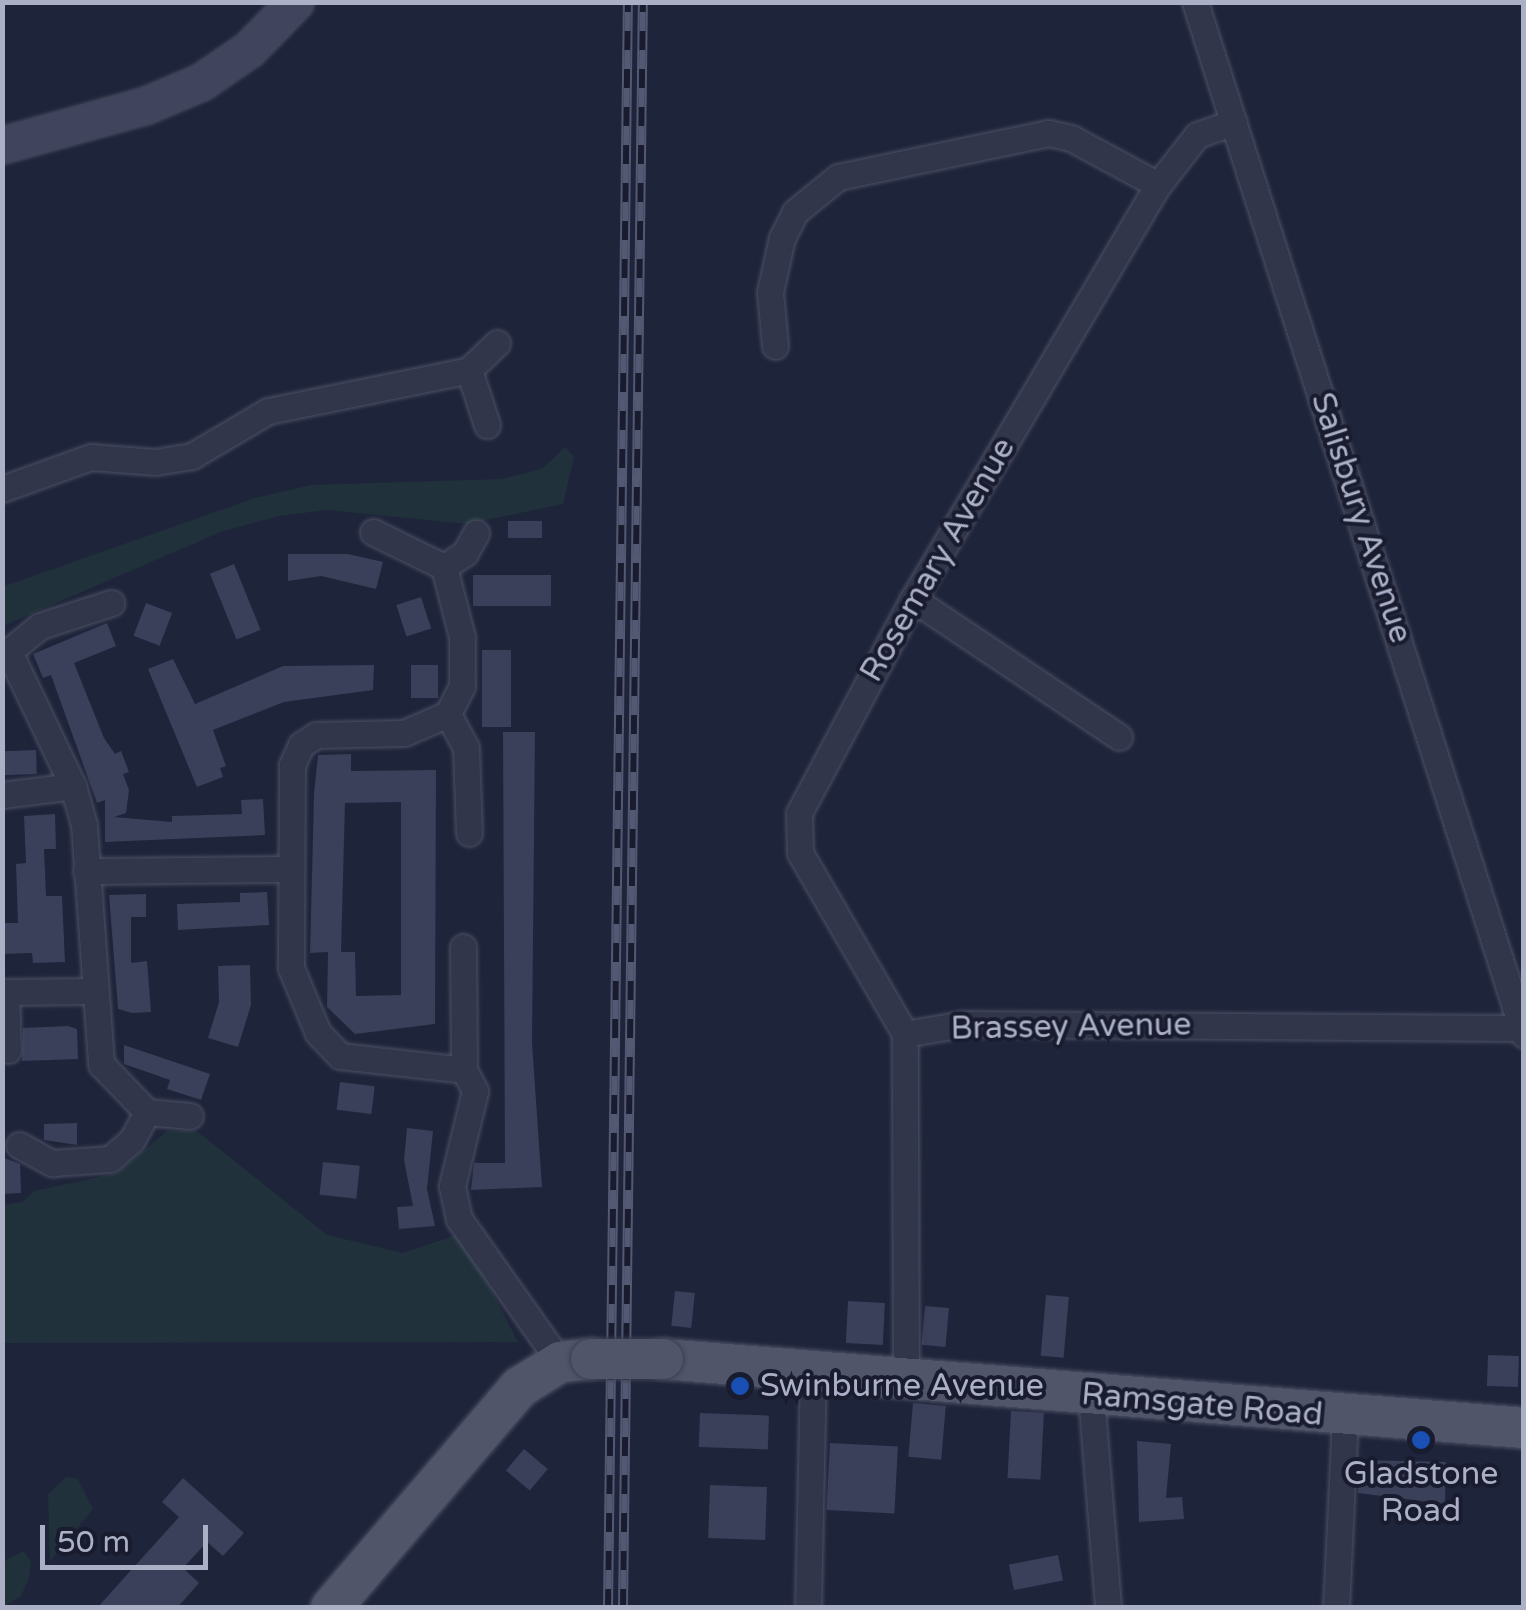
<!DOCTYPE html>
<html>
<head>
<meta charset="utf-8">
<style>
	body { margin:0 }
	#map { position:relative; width:1526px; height:1610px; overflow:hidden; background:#1e243a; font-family:"Varela Round",sans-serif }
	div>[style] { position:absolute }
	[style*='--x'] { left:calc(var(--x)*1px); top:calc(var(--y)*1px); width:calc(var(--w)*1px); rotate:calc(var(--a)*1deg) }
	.green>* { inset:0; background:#20313b }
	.building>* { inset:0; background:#3a3f5a; transform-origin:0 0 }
	.roads { filter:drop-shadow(0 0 2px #4d5165) drop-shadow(0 0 2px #4d5165) }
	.street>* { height:25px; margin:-12.5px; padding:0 12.5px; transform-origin:12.5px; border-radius:12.5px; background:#32364a }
	.secondary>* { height:35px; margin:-17.5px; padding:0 17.5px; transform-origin:17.5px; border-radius:17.5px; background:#40445d }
	.primary>* { height:40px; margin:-20px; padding:0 20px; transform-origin:20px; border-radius:20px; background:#50556a }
	.rail>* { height:10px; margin-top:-5px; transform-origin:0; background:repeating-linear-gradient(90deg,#181c2e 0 19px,#535972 0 38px); box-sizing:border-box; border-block:2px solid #535972 }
	.bridges { filter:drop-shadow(0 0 2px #3c4053) drop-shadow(0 0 2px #3c4053) }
	.primary-bridge>* { height:40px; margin:-20px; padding:0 20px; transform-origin:20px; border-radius:20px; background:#50556a }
	.dots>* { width:28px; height:28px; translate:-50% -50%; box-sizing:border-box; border:5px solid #181c2e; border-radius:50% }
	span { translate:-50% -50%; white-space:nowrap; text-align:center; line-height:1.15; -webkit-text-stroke:8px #181c2e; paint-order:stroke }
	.street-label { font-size:32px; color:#acb0c7 }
	.poi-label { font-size:32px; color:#acb0c7 }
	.left { translate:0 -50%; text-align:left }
	.frame { position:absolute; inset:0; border:5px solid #acb0c7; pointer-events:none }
	.scale { position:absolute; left:40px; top:1525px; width:168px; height:45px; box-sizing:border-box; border:5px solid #acb0c7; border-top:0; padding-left:12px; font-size:30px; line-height:35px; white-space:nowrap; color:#acb0c7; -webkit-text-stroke:8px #181c2e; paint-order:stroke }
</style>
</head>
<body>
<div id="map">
	<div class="green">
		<i style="clip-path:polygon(565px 447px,574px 457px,563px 504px,467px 524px,327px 510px,279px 516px,223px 531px,3px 626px,2px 587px,255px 498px,311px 485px,501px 479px,542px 469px)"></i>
		<i style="clip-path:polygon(167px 1131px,197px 1131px,327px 1235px,403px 1253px,462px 1233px,518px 1342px,3px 1343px,2px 1205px,22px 1202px,34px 1191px,117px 1173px)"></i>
		<i style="clip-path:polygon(66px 1477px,78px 1479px,93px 1509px,50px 1561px,48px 1494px)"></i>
		<i style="clip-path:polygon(23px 1551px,31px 1561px,29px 1578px,21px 1596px,3px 1607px,3px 1562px)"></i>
	</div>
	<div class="building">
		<i style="left:508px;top:521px;width:34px;height:17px"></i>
		<i style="clip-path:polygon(288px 554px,348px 554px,383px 562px,376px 589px,321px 576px,288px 581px)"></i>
		<i style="left:234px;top:564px;width:71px;height:26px;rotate:68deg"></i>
		<i style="left:551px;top:575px;width:31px;height:78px;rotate:90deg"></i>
		<i style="left:421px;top:597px;width:33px;height:26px;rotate:72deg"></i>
		<i style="left:146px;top:603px;width:28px;height:35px;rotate:21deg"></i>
		<i style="clip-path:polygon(107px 623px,116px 646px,74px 663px,104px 738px,115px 754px,121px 751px,129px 772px,123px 774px,129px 790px,126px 813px,114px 817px,172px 822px,172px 816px,242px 814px,241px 800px,263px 799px,265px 835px,105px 842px,105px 800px,97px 803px,51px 675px,43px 678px,33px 654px)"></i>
		<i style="left:482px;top:650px;width:29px;height:77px"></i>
		<i style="clip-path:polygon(173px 659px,195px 704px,283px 666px,374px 665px,373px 690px,284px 702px,213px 730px,226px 766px,220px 768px,223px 777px,197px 787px,148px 669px)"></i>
		<i style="left:411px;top:665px;width:27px;height:33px"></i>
		<i style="clip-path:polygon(503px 732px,535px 732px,532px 1043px,542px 1187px,471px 1190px,474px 1163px,505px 1163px)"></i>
		<i style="left:36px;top:750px;width:24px;height:34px;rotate:88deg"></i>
		<i style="clip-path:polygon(evenodd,351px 754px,351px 771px,436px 770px,435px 1024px,355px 1034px,327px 1007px,328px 952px,310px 953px,314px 794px,318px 755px,351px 754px,401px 802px,401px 995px,356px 996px,355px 952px,329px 952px,341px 952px,345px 803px,401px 802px)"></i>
		<i style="clip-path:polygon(55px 814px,56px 849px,44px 849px,46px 896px,62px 896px,65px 962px,33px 963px,32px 953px,2px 954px,2px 923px,18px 923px,16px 864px,26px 863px,24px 816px)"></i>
		<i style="clip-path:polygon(267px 892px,269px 925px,178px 930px,177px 904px,240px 902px,240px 893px)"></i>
		<i style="clip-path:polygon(146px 894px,146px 917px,131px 917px,131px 963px,147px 961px,151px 1012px,132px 1013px,118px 1009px,109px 895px)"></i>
		<i style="clip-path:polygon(250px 965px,251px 1005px,238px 1047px,208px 1038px,219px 1002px,218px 966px)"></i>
		<i style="clip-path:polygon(68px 1026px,77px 1029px,78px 1059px,22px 1061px,23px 1028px)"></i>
		<i style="clip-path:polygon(124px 1045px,210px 1074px,201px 1100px,167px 1089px,170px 1080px,124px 1064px)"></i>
		<i style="left:340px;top:1082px;width:35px;height:28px;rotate:7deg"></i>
		<i style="clip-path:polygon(77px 1123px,77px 1145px,44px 1140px,44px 1124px)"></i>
		<i style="clip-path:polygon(407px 1128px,433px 1131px,427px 1189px,435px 1226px,399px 1229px,397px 1207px,413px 1206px,404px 1160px)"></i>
		<i style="clip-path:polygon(2px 1157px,20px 1164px,21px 1193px,2px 1194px)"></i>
		<i style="left:323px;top:1162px;width:37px;height:33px;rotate:6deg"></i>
		<i style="left:675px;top:1291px;width:20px;height:35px;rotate:6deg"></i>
		<i style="left:1046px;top:1295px;width:23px;height:61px;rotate:5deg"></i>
		<i style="left:848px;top:1301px;width:37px;height:42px;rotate:3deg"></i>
		<i style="left:925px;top:1306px;width:24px;height:39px;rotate:5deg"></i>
		<i style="left:1488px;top:1355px;width:31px;height:31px;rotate:2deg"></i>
		<i style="left:913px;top:1403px;width:33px;height:54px;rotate:5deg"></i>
		<i style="left:1011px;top:1411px;width:33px;height:67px;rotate:3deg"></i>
		<i style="left:700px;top:1413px;width:69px;height:34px;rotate:2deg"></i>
		<i style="clip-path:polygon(1137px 1441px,1171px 1444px,1166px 1498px,1182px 1497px,1184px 1519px,1139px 1522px)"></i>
		<i style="left:830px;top:1443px;width:68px;height:67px;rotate:3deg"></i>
		<i style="left:524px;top:1449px;width:31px;height:28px;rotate:40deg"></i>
		<i style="clip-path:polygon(1359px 1460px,1446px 1462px,1445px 1504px,1358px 1493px)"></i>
		<i style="clip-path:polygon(183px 1478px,244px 1533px,223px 1556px,207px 1542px,183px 1568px,199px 1583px,177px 1608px,97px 1608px,179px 1517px,162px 1502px)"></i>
		<i style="left:710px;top:1485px;width:57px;height:53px;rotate:2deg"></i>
		<i style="left:1058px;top:1555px;width:26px;height:50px;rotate:79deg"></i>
	</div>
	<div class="roads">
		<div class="street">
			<i style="--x:1195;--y:2;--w:1084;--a:72.33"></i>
			<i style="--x:775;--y:346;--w:54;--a:-95.3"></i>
			<i style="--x:770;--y:292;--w:55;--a:-77.5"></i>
			<i style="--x:782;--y:238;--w:29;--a:-63"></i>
			<i style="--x:795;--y:212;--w:55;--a:-39.1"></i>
			<i style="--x:838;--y:177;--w:215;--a:-11.8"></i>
			<i style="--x:1048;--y:133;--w:24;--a:12"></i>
			<i style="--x:1071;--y:138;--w:99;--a:28.4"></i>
			<i style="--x:487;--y:425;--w:58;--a:-108.1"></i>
			<i style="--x:469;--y:370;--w:39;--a:-44"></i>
			<i style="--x:2;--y:489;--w:95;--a:-19.8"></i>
			<i style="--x:91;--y:457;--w:64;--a:4.5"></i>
			<i style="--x:155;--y:462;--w:37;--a:-9"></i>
			<i style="--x:192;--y:456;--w:88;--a:-30.6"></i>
			<i style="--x:268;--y:411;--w:205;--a:-11.5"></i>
			<i style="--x:373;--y:532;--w:79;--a:26.2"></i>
			<i style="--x:444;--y:567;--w:25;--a:-34"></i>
			<i style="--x:465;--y:553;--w:23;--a:-61"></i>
			<i style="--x:444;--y:567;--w:72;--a:75.6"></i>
			<i style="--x:462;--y:637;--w:49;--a:90"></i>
			<i style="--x:462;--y:686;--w:31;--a:117"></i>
			<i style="--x:448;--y:714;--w:48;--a:156.6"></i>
			<i style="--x:404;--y:733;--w:88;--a:178.7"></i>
			<i style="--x:316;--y:735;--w:18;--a:146"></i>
			<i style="--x:301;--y:745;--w:22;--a:114"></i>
			<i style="--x:292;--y:765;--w:203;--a:90.3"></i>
			<i style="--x:291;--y:968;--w:70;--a:67.4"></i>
			<i style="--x:318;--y:1033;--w:32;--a:46"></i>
			<i style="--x:340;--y:1056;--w:125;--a:6.4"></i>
			<i style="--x:464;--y:1070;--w:24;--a:62"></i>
			<i style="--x:475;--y:1091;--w:98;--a:103.6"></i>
			<i style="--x:452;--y:1186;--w:34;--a:78"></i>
			<i style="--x:459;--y:1219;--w:175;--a:54.8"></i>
			<i style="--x:913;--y:599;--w:248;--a:33.8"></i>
			<i style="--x:11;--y:656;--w:144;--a:64.5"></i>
			<i style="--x:73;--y:786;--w:41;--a:74.2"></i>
			<i style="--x:84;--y:825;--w:240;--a:85.9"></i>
			<i style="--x:101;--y:1064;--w:66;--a:46.2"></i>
			<i style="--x:147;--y:1112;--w:43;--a:5.3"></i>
			<i style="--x:2;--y:657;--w:49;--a:-39.2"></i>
			<i style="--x:40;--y:626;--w:75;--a:-17.9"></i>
			<i style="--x:448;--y:714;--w:38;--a:62"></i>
			<i style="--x:466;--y:748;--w:85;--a:88"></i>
			<i style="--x:2;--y:795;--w:72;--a:-7.2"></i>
			<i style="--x:86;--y:871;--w:203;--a:-0.6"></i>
			<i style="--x:463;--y:947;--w:123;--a:89.5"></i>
			<i style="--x:2;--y:992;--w:91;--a:-0.6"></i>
			<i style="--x:6;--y:992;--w:58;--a:88"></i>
			<i style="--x:905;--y:1034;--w:59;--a:-9.8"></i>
			<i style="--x:963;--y:1024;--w:558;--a:0.41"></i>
			<i style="--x:19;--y:1145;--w:38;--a:29"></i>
			<i style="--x:52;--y:1163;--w:58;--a:-3.9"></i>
			<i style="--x:110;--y:1159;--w:29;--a:-41"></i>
			<i style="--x:132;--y:1140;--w:32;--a:-62"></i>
			<i style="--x:906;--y:1378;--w:344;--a:-90.2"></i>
			<i style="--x:905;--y:1034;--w:209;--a:-120.1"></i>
			<i style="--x:800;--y:853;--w:40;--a:-91.4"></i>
			<i style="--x:799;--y:813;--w:242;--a:-62"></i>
			<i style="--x:913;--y:599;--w:481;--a:-59.4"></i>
			<i style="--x:1158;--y:185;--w:63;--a:-52"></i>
			<i style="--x:1197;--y:135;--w:39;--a:-19"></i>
			<i style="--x:1091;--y:1395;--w:214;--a:85.4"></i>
			<i style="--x:808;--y:1608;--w:237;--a:-88.8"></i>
			<i style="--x:1336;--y:1608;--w:190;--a:-87.3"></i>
		</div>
		<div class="secondary">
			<i style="--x:2;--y:145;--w:147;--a:-15.4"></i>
			<i style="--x:144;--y:106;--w:62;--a:-22.8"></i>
			<i style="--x:201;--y:82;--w:58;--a:-34.5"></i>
			<i style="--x:249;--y:49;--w:66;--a:-45.6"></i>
		</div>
		<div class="primary">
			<i style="--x:663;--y:1359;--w:864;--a:4.58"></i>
			<i style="--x:331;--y:1608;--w:291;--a:-49.5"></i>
			<i style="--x:520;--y:1387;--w:47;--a:-32"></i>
			<i style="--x:560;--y:1362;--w:31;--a:-6"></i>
		</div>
	</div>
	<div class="rail">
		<i style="--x:608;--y:1608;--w:1606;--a:-89.29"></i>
		<i style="--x:623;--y:1608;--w:1606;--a:-89.29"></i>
	</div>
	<div class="bridges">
		<div class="primary-bridge">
			<i style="--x:591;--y:1359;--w:72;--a:0"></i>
		</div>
	</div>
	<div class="dots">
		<i style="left:740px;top:1386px;background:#1a4fb4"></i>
		<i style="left:1421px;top:1440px;background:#1a4fb4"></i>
	</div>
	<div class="street-label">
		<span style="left:1361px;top:518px;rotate:72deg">Salisbury Avenue</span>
		<span style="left:938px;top:560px;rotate:-60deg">Rosemary Avenue</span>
		<span style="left:1071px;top:1027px;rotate:-1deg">Brassey Avenue</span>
		<span style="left:1202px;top:1405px;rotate:5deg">Ramsgate Road</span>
	</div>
	<div class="poi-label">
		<span class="left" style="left:760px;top:1386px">Swinburne Avenue</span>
		<span style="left:1421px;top:1493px">Gladstone<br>Road</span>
	</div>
	<div class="frame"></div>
	<div class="scale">50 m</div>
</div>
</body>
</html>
